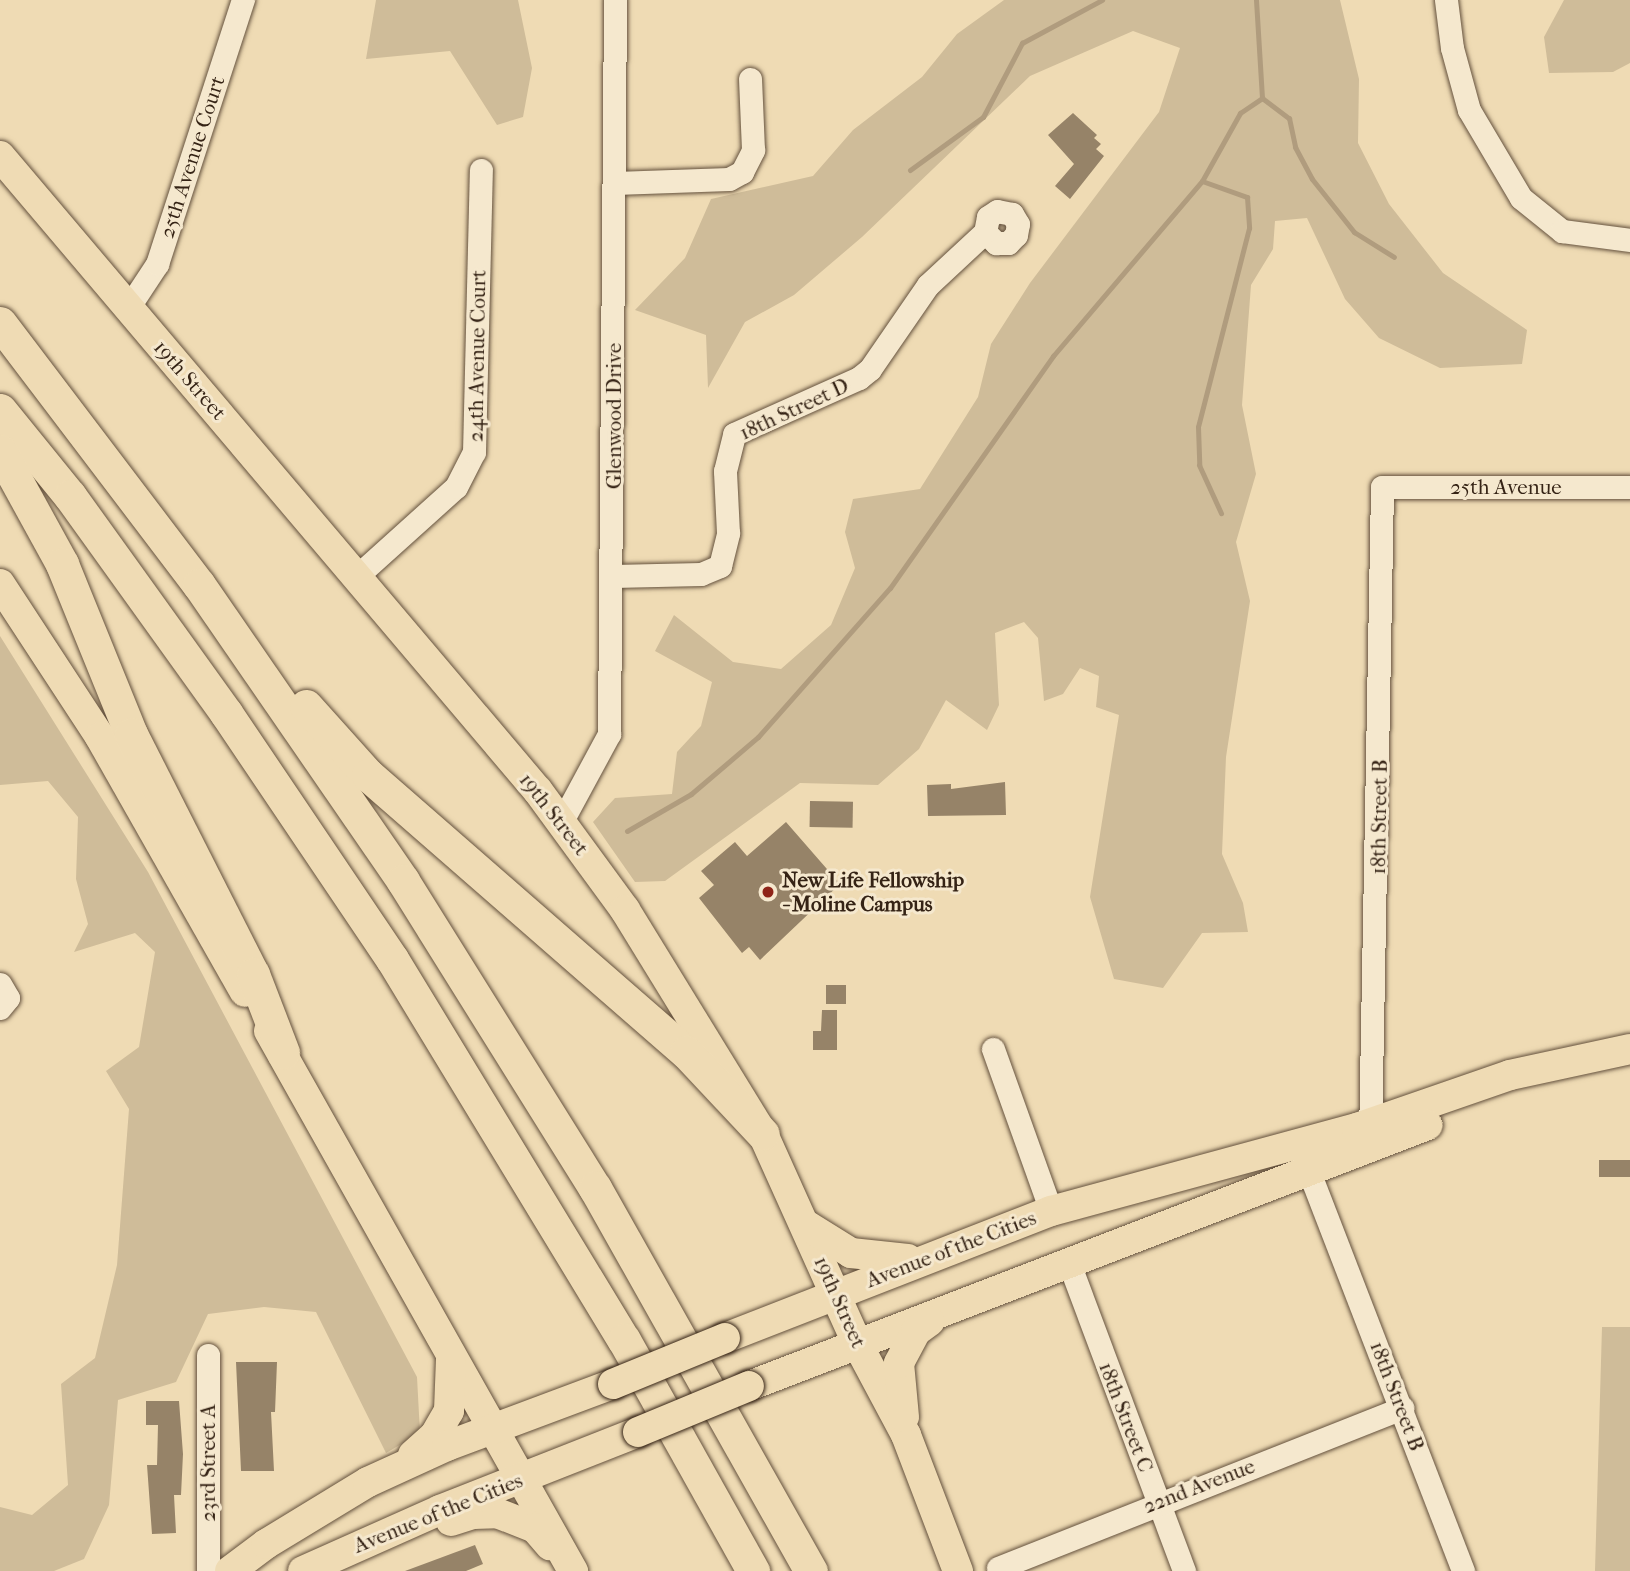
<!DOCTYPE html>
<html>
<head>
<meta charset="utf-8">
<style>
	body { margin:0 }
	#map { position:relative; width:1630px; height:1571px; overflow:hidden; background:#efdbb4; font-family:"IM FELL French Canon",serif }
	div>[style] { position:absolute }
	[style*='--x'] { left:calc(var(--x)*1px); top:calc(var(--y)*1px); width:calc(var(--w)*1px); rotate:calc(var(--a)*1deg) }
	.green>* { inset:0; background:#cfbc99 }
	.stream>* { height:5px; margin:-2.5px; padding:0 2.5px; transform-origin:2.5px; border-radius:2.5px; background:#b09c7e }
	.building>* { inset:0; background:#968368; transform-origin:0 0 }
	.roads { filter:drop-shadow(0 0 2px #64513d) drop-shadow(0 0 2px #64513d) }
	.minor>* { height:23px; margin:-11.5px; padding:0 11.5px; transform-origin:11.5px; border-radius:11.5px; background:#f5e8ce }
	.major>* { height:30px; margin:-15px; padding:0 15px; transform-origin:15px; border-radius:15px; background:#efdbb4 }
	.highway>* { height:33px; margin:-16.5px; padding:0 16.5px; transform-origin:16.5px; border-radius:16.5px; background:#efdbb4 }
	.bridges { filter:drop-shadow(0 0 2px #352315) drop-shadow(0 0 2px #352315) }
	.major-bridge>* { height:30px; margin:-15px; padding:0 15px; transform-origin:15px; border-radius:15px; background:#efdbb4 }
	.dots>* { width:19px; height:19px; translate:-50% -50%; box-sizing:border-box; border:4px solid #f5e8ce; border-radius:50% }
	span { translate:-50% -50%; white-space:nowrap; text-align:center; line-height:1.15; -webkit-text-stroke:6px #f5e8ce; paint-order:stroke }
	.street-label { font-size:21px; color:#352315 }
	.poi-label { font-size:21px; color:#352315; font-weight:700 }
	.left { translate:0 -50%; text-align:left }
</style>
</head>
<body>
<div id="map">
	<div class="green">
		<i style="clip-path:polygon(376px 0,518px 0,532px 68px,523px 117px,497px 125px,450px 51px,366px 59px)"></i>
		<i style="clip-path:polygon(1004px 0,1340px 0,1359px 79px,1358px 143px,1389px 204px,1443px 273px,1527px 330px,1522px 364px,1440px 368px,1379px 338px,1345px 299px,1307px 218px,1275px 221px,1273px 249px,1251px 285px,1242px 405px,1256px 474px,1236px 542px,1250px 601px,1226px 757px,1222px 854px,1243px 903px,1248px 932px,1202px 933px,1163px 988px,1114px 979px,1090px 897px,1119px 715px,1096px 707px,1099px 676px,1080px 668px,1063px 694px,1044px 701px,1038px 638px,1024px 622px,995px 633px,999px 705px,987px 730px,946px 700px,919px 749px,878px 785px,800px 783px,665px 881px,635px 882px,593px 822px,615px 798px,672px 794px,677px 752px,701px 726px,712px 682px,655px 651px,674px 615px,733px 662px,781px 669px,831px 625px,855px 568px,845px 532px,853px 499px,920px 489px,978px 397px,991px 344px,1030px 283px,1159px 112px,1180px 48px,1133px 31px,1030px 76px,862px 237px,794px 295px,745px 322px,708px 388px,706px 335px,635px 310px,685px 258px,711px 199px,813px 176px,853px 130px,922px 77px,957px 34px)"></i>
		<i style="clip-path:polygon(1564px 0,1630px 0,1630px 63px,1613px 72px,1549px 73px,1544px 37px)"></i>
		<i style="clip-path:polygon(0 636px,148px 872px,417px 1377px,420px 1433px,386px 1453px,316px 1312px,264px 1307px,208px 1314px,176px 1382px,118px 1400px,109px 1505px,84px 1559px,54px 1571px,0 1571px,0 1507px,32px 1515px,68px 1485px,61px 1384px,95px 1358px,117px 1265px,129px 1109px,106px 1071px,139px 1047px,155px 952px,135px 933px,74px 952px,88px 924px,76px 879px,78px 817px,48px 781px,0 785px)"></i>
		<i style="clip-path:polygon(1602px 1327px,1630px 1327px,1630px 1571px,1595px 1571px)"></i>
	</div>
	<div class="stream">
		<i style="--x:1262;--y:98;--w:34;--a:37"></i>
		<i style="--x:1289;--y:118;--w:30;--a:78"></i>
		<i style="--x:1295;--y:147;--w:36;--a:62"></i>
		<i style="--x:1312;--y:179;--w:68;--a:51.6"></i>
		<i style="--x:1354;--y:232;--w:47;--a:32"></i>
		<i style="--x:910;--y:170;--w:90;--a:-36"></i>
		<i style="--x:983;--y:117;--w:84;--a:-62.2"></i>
		<i style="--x:1022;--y:43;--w:91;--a:-28.3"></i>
		<i style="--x:1202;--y:181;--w:48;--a:19.6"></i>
		<i style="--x:1247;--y:197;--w:31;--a:86"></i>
		<i style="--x:1249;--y:228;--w:205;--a:104.4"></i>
		<i style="--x:1198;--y:427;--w:38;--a:88"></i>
		<i style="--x:1199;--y:465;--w:53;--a:65.4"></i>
		<i style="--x:627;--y:831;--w:74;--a:-30"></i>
		<i style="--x:691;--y:794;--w:88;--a:-40.4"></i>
		<i style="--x:758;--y:737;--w:199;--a:-48.5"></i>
		<i style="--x:890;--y:588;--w:284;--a:-54.9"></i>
		<i style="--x:1053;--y:356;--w:230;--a:-49.6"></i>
		<i style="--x:1202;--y:181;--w:78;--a:-60.8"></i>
		<i style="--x:1240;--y:113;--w:27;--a:-34"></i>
		<i style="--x:1262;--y:98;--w:98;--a:-93.5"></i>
	</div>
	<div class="building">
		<i style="clip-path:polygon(1073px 113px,1097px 135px,1094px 138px,1101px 144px,1096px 149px,1104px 156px,1070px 199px,1055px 186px,1074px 164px,1048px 135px)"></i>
		<i style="clip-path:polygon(1005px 782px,1006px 815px,928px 816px,927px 785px,951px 784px,951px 789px)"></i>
		<i style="left:810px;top:801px;width:43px;height:26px;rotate:1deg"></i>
		<i style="clip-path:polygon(786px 822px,840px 884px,760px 960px,749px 947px,742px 953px,699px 898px,714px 885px,701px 871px,735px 842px,747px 856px)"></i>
		<i style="left:826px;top:985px;width:20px;height:19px"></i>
		<i style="clip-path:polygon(822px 1010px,837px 1010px,837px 1050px,813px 1050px,813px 1031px,821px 1031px)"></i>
		<i style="left:1599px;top:1160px;width:31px;height:17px"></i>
		<i style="clip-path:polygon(236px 1362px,277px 1362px,275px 1412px,271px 1412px,274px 1471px,241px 1471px)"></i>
		<i style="clip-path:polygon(146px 1401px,179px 1401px,183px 1454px,181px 1495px,174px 1495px,176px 1533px,152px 1534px,147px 1465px,157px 1465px,158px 1425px,146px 1425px)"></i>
		<i style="clip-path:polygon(475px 1545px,483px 1564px,466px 1571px,405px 1571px)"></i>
	</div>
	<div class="roads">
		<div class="minor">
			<i style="--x:1446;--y:0;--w:48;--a:82.9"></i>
			<i style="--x:1452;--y:48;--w:64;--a:74.7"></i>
			<i style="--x:1469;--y:110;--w:102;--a:59.4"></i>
			<i style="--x:1521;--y:198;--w:53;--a:38.8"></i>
			<i style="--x:1562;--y:231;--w:69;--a:7.5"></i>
			<i style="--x:615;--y:183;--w:114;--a:-2"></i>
			<i style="--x:729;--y:179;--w:15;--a:-28"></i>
			<i style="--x:742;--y:172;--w:25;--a:-63"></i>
			<i style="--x:753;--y:150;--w:71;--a:-92.4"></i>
			<i style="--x:128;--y:308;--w:53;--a:-56.6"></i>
			<i style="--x:157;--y:264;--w:278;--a:-72"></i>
			<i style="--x:357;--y:576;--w:133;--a:-42"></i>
			<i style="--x:456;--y:487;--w:39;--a:-63"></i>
			<i style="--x:474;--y:452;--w:282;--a:-88.6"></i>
			<i style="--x:613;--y:576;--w:88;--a:-1.3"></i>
			<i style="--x:701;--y:574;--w:21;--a:-23"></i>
			<i style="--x:720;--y:566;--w:34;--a:-76"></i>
			<i style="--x:728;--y:533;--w:62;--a:-92.8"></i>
			<i style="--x:725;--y:471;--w:38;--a:-76"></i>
			<i style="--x:734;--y:434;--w:137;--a:-24.1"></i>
			<i style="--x:859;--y:378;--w:14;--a:-39"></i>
			<i style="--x:870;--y:369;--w:102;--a:-55.4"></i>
			<i style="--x:928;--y:285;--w:78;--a:-42.9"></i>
			<i style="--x:985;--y:232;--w:16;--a:45"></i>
			<i style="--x:996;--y:243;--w:12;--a:0"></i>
			<i style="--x:1008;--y:243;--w:11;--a:-45"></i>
			<i style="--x:1016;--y:235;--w:11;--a:-80"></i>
			<i style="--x:1018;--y:224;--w:12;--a:-121"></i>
			<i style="--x:1012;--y:214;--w:15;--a:-169"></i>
			<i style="--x:997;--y:211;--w:11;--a:146"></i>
			<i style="--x:988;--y:217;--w:15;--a:101"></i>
			<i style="--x:562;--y:821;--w:99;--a:-61.6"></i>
			<i style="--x:609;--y:734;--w:734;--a:-89.53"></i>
			<i style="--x:0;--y:984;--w:16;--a:60"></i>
			<i style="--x:8;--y:998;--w:13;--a:129"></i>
			<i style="--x:993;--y:1049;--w:172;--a:70.3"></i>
			<i style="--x:1370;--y:1137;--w:650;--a:-88.94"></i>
			<i style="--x:1382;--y:487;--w:248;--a:0"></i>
			<i style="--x:1303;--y:1156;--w:445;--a:68.9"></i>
			<i style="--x:1069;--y:1263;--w:329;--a:69.5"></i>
			<i style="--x:998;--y:1568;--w:435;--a:-21.6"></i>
			<i style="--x:208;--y:1571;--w:216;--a:-90"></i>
		</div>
		<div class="major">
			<i style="--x:0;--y:156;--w:832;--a:49.73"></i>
			<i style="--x:538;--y:791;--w:147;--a:53.8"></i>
			<i style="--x:625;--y:910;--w:263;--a:58.4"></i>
			<i style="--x:763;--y:1134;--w:231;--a:65.8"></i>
			<i style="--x:858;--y:1345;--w:102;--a:61.9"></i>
			<i style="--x:906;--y:1435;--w:146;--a:69.1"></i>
			<i style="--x:0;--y:584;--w:183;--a:56.8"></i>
			<i style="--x:100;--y:737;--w:293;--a:60.4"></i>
			<i style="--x:269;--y:1031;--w:620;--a:60.62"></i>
			<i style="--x:806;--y:1225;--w:53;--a:31.9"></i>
			<i style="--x:851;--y:1253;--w:57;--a:6"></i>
			<i style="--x:725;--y:1338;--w:350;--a:-21.3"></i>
			<i style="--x:1051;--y:1211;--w:317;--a:-15.2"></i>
			<i style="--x:1357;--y:1128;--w:162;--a:-19.1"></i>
			<i style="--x:1510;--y:1075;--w:123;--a:-12.2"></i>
			<i style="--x:749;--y:1386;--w:727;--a:-21.03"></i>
			<i style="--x:904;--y:1417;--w:54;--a:-95.3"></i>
			<i style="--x:899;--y:1363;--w:36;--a:-62"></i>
			<i style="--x:916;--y:1331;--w:17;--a:-36"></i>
			<i style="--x:413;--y:1455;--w:30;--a:-42"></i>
			<i style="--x:435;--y:1435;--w:28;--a:-60"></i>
			<i style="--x:449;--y:1411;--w:53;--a:-87.8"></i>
			<i style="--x:451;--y:1521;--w:23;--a:-18"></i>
			<i style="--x:473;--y:1514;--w:24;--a:-2"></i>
			<i style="--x:497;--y:1513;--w:41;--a:21.5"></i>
			<i style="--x:535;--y:1528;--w:23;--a:49"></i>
			<i style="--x:230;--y:1571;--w:45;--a:-36.9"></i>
			<i style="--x:266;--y:1544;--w:119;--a:-31.3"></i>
			<i style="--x:368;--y:1482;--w:87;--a:-24.5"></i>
			<i style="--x:447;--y:1446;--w:177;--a:-20.5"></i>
			<i style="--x:303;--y:1571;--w:150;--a:-24"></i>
			<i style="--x:440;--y:1510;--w:213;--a:-21.5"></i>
		</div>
		<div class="highway">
			<i style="--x:0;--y:323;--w:329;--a:52.8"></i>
			<i style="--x:199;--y:585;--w:359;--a:55.4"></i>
			<i style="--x:403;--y:881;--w:362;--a:58"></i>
			<i style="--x:595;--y:1188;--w:440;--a:60.6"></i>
			<i style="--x:0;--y:410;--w:111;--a:50.9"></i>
			<i style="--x:70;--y:496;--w:267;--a:54.3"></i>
			<i style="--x:226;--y:713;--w:297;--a:56"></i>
			<i style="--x:392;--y:959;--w:446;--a:58.7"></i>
			<i style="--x:624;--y:1340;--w:265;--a:60.8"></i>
			<i style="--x:0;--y:451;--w:129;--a:61.2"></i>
			<i style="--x:62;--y:564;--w:183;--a:67.9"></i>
			<i style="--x:131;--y:734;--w:269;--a:63.1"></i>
			<i style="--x:253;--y:974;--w:84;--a:69"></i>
			<i style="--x:306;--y:706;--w:93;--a:48.1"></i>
			<i style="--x:368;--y:775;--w:422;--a:41.1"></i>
			<i style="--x:686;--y:1052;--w:112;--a:46.8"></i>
		</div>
	</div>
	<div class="bridges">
		<div class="major-bridge">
			<i style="--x:613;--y:1384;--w:121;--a:-22.3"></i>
			<i style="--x:638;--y:1432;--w:120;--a:-22.5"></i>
		</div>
	</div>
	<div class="dots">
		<i style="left:768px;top:892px;background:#8f2418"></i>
	</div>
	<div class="street-label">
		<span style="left:192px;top:157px;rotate:-72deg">25th Avenue Court</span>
		<span style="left:477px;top:356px;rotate:-89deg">24th Avenue Court</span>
		<span style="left:190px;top:380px;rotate:49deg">19th Street</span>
		<span style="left:794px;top:409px;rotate:-25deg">18th Street D</span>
		<span style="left:614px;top:416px;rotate:-90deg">Glenwood Drive</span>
		<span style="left:1506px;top:487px">25th Avenue</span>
		<span style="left:554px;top:814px;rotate:52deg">19th Street</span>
		<span style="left:1379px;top:817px;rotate:-89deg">18th Street B</span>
		<span style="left:951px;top:1249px;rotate:-21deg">Avenue of the Cities</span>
		<span style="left:840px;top:1302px;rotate:66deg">19th Street</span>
		<span style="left:1397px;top:1396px;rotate:69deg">18th Street B</span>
		<span style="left:1126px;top:1417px;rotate:69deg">18th Street C</span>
		<span style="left:208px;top:1463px;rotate:-90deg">23rd Street A</span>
		<span style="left:1199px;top:1486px;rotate:-21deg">22nd Avenue</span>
		<span style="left:438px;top:1513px;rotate:-22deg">Avenue of the Cities</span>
	</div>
	<div class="poi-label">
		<span class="left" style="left:782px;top:892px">New Life Fellowship<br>- Moline Campus</span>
	</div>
</div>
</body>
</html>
